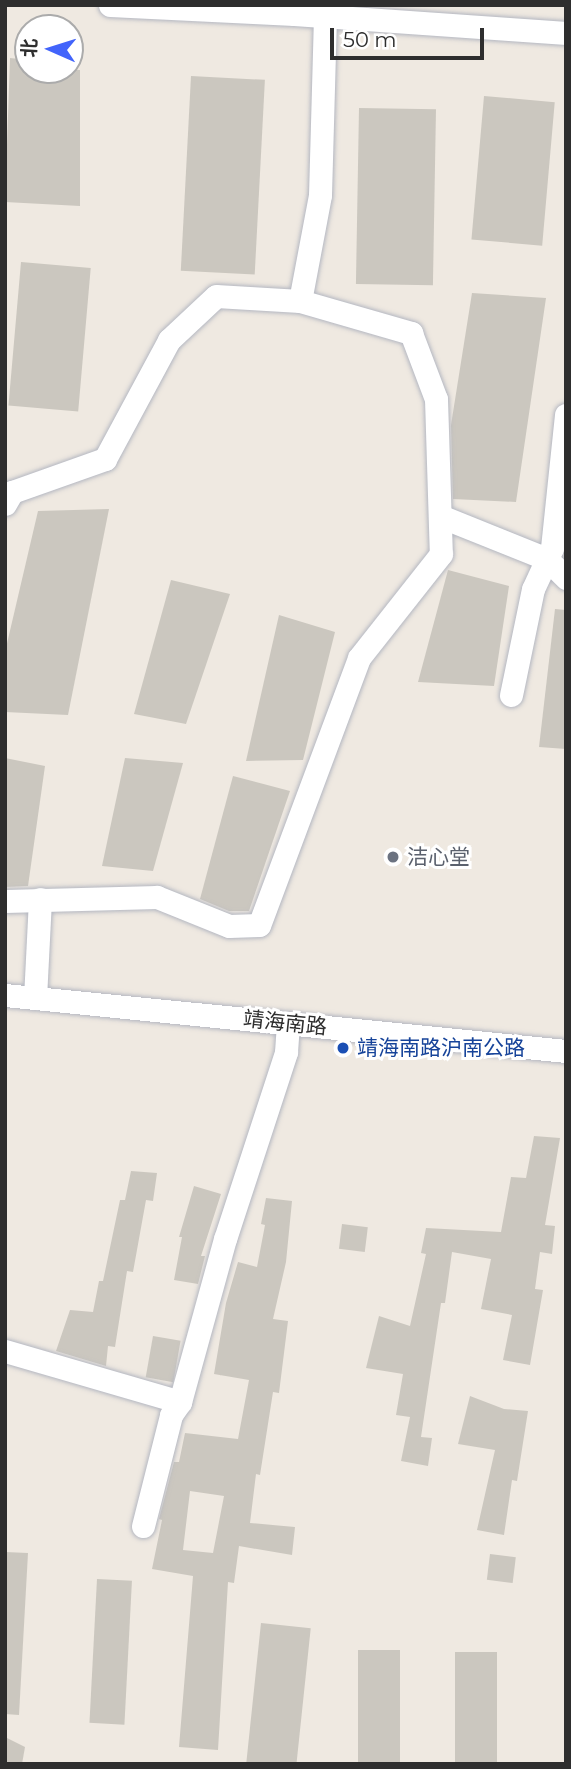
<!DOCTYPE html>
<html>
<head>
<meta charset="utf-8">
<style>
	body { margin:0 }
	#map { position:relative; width:571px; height:1769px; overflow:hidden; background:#efe9e1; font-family:Montserrat,"Noto Sans SC",sans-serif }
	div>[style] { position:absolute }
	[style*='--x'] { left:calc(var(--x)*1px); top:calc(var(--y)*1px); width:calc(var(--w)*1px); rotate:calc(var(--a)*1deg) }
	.building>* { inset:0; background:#cbc7bf; transform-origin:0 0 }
	.roads { filter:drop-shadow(0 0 2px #b4b7c1) drop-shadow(0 0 2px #b4b7c1) }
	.minor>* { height:23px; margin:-11.5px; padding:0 11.5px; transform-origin:11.5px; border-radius:11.5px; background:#fff }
	.dots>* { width:19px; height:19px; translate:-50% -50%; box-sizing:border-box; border:4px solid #fff; border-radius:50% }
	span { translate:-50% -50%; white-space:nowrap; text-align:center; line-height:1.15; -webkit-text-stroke:6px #fff; paint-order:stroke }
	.worship-label { font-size:21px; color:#5b616d }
	.left { translate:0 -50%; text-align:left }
	.street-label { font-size:21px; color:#2e2e2e }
	.transit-label { font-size:21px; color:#164399 }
	.frame { position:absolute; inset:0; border:7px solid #2e2e2e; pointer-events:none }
	.north { position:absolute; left:14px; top:14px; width:70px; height:70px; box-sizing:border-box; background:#fff; border:2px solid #ababab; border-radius:50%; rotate:273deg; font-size:19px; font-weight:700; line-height:28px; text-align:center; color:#2e2e2e }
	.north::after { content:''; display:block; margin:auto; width:24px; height:32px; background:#4264fb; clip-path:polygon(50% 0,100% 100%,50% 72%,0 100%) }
	.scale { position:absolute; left:330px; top:28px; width:154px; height:32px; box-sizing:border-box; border:4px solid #2e2e2e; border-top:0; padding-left:9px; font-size:21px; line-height:24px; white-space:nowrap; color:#2e2e2e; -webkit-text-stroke:5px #fff; paint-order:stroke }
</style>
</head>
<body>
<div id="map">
	<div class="building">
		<i style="clip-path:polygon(10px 58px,28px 60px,28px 70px,80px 70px,80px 206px,5px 202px)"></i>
		<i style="left:191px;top:76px;width:74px;height:195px;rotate:3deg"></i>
		<i style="left:484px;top:96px;width:71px;height:144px;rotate:5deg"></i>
		<i style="left:359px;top:108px;width:77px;height:176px;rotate:1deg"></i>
		<i style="left:21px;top:262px;width:70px;height:144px;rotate:5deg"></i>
		<i style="clip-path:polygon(472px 293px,546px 298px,516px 502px,453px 499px,451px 425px)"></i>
		<i style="clip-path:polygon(109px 509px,68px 715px,5px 712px,5px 652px,38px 511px)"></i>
		<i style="clip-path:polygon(448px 570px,509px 586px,494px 686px,418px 682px)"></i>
		<i style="clip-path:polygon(171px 580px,230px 594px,186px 724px,134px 714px)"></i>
		<i style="clip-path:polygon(555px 609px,566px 610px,566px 749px,539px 747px)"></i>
		<i style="clip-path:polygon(279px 615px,335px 632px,303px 760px,246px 761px)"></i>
		<i style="clip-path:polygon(5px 758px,45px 766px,28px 886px,5px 887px)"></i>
		<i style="clip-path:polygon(125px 758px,183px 763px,153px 871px,102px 866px)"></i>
		<i style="clip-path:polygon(233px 776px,290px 791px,249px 911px,229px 911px,200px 899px)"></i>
		<i style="clip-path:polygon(534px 1136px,560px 1138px,545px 1225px,555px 1226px,552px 1254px,540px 1252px,535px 1289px,543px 1290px,530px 1365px,503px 1360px,512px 1315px,481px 1309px,491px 1259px,452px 1252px,445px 1303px,441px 1303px,421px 1437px,432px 1438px,428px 1466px,401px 1461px,410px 1417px,396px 1415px,403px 1374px,366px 1368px,379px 1316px,410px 1326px,426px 1254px,421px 1253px,426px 1228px,501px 1232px,511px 1177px,526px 1178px)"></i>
		<i style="clip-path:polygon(131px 1171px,157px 1173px,153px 1201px,146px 1200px,133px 1272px,127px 1271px,115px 1347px,108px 1346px,106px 1366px,56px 1351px,70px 1310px,93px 1312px,99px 1281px,103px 1281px,120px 1200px,125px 1200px)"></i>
		<i style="clip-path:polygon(194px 1186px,221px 1194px,201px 1256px,205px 1256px,198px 1284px,174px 1280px,182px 1237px,179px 1237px)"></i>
		<i style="clip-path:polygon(evenodd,266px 1198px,292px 1201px,286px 1262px,273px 1319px,288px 1321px,279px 1393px,273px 1392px,260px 1475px,256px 1474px,250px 1523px,295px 1527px,292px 1555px,239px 1546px,234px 1583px,228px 1582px,218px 1750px,179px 1747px,193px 1576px,152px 1569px,162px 1520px,159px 1519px,174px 1462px,179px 1462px,185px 1433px,238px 1439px,249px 1380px,214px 1374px,226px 1303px,238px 1262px,257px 1267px,265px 1225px,261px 1224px,266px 1198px,190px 1491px,224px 1496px,213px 1553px,183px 1550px,190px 1491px)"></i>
		<i style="left:342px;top:1224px;width:26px;height:25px;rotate:7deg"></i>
		<i style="left:153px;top:1336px;width:28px;height:42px;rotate:10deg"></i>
		<i style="clip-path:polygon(470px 1396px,504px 1409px,528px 1411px,517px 1481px,512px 1480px,504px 1535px,477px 1530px,495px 1450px,458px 1444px)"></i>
		<i style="clip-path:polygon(5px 1552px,28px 1553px,19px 1715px,5px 1714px)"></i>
		<i style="left:490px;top:1554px;width:26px;height:26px;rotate:7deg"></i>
		<i style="left:97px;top:1579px;width:35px;height:144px;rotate:3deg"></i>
		<i style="left:261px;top:1623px;width:50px;height:140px;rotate:6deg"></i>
		<i style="left:358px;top:1650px;width:42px;height:115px"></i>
		<i style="left:455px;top:1652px;width:42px;height:113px"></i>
		<i style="clip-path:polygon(5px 1737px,25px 1747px,22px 1764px,5px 1764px)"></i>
	</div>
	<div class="roads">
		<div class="minor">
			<i style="--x:110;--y:5;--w:184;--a:2.8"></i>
			<i style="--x:294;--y:14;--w:273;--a:4"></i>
			<i style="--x:300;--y:301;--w:108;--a:-79.3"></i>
			<i style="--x:320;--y:195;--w:179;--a:-88.4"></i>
			<i style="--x:5;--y:504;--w:14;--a:-60"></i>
			<i style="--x:12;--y:492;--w:99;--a:-19.5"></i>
			<i style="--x:105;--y:459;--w:135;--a:-61.7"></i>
			<i style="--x:169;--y:340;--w:64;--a:-43.1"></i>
			<i style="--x:216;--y:296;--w:84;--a:3.4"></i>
			<i style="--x:300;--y:301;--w:116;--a:16.1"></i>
			<i style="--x:411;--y:333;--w:71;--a:69.3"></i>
			<i style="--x:436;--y:399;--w:155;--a:88.2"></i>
			<i style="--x:441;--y:554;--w:132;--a:128.3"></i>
			<i style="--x:359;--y:658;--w:285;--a:110.5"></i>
			<i style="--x:259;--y:925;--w:30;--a:178"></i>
			<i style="--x:229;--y:926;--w:78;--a:-158.1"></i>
			<i style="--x:157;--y:897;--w:152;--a:178.5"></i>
			<i style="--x:440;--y:516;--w:115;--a:21.9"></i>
			<i style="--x:547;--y:559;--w:27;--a:45"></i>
			<i style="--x:511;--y:695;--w:108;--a:-78.3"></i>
			<i style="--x:533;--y:589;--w:45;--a:-65.1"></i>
			<i style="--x:552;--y:548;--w:134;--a:-84"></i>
			<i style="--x:5;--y:995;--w:564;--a:5.7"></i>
			<i style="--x:35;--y:998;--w:99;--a:-87.1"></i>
			<i style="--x:5;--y:1351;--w:182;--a:16.2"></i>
			<i style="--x:143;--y:1526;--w:114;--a:-75.8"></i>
			<i style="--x:171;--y:1415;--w:16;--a:-55"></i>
			<i style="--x:180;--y:1402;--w:169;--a:-74.6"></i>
			<i style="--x:225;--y:1239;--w:197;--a:-71.9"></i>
			<i style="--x:286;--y:1052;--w:28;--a:-86"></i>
		</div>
	</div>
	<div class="dots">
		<i style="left:393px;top:857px;background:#6b7280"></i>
		<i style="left:343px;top:1048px;background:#1a4fb4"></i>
	</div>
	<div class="worship-label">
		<span class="left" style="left:407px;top:857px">洁心堂</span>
	</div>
	<div class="street-label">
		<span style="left:285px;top:1023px;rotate:6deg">靖海南路</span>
	</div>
	<div class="transit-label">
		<span class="left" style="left:357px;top:1048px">靖海南路沪南公路</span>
	</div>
	<div class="frame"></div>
	<div class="north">北</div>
	<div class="scale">50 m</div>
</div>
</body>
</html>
